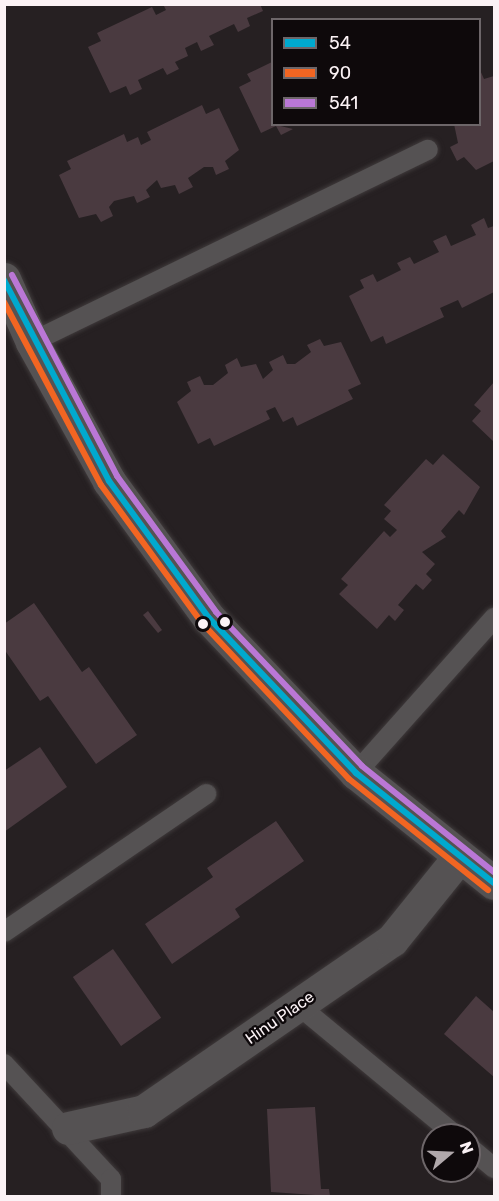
<!DOCTYPE html>
<html>
<head>
<meta charset="utf-8">
<style>
	body { margin:0 }
	#map { position:relative; width:499px; height:1201px; overflow:hidden; background:#262022; font-family:Rubik,sans-serif }
	div>[style] { position:absolute }
	[style*='--x'] { left:calc(var(--x)*1px); top:calc(var(--y)*1px); width:calc(var(--w)*1px); rotate:calc(var(--a)*1deg) }
	.building>* { inset:0; background:#4a3a40; transform-origin:0 0 }
	.roads { filter:drop-shadow(0 0 2px #3f3a3b) drop-shadow(0 0 2px #3f3a3b) }
	.service>* { height:20px; margin:-10px; padding:0 10px; transform-origin:10px; border-radius:10px; background:#555253 }
	.minor>* { height:33px; margin:-16.5px; padding:0 16.5px; transform-origin:16.5px; border-radius:16.5px; background:#555253 }
	.tertiary>* { height:33px; margin:-16.5px; padding:0 16.5px; transform-origin:16.5px; border-radius:16.5px; background:#555253 }
	.bus-1>* { height:6px; margin:-3px; padding:0 3px; transform-origin:3px; border-radius:3px; background:#00a9ce }
	.bus-2>* { height:6px; margin:-3px; padding:0 3px; transform-origin:3px; border-radius:3px; background:#f26522 }
	.bus-3>* { height:6px; margin:-3px; padding:0 3px; transform-origin:3px; border-radius:3px; background:#ba77d6 }
	.dots>* { width:16px; height:16px; translate:-50% -50%; box-sizing:border-box; border:3px solid #0e090b; border-radius:50% }
	span { translate:-50% -50%; white-space:nowrap; text-align:center; line-height:1.15; -webkit-text-stroke:5px #0e090b; paint-order:stroke }
	.street-label { font-size:16px; color:#fbf2f5 }
	.frame { position:absolute; inset:0; border:6px solid #fbf2f5; pointer-events:none }
	.legend { position:absolute; left:271px; top:18px; width:210px; height:108px; box-sizing:border-box; background:#0e090b; border:2px solid #6d6669; margin:0; padding:8px 10px; list-style:none; font-size:18px; color:#fbf2f5 }
	.legend li { display:flex; align-items:center; gap:12px; height:30px }
	.legend b { width:30px; border:2px solid #6d6669 }
	.north { position:absolute; left:421px; top:1123px; width:60px; height:60px; box-sizing:border-box; background:#0e090b; border:2px solid #6d6669; border-radius:50%; rotate:71deg; font-size:16px; font-weight:700; line-height:24px; text-align:center; color:#fbf2f5 }
	.north::after { content:''; display:block; margin:auto; width:21px; height:27px; background:#b0a8ab; clip-path:polygon(50% 0,100% 100%,50% 72%,0 100%) }
</style>
</head>
<body>
<div id="map">
	<div class="building">
		<i style="clip-path:polygon(163px 4px,260px 4px,263px 11px,247px 18px,250px 26px,238px 32px,234px 24px,209px 36px,214px 45px,201px 51px,197px 42px,185px 48px,188px 56px,175px 62px,179px 69px,167px 75px,163px 68px,138px 80px,142px 89px,130px 95px,126px 86px,110px 93px,88px 47px,101px 41px,97px 33px,152px 7px,156px 15px,166px 10px)"></i>
		<i style="clip-path:polygon(272px 62px,272px 124px,293px 129px,281px 135px,276px 126px,261px 133px,239px 87px,251px 81px,247px 74px)"></i>
		<i style="clip-path:polygon(480px 70px,484px 79px,494px 76px,494px 161px,476px 170px,464px 157px,457px 161px,450px 147px,458px 143px,454px 124px,480px 124px)"></i>
		<i style="clip-path:polygon(202px 105px,206px 114px,219px 108px,239px 150px,225px 161px,229px 169px,216px 175px,213px 167px,204px 167px,188px 178px,193px 187px,179px 194px,175px 185px,161px 188px,157px 180px,146px 190px,150px 197px,137px 203px,134px 196px,114px 201px,109px 207px,113px 216px,101px 222px,96px 214px,79px 218px,59px 175px,71px 169px,67px 161px,124px 134px,127px 142px,138px 137px,141px 145px,151px 140px,147px 132px)"></i>
		<i style="clip-path:polygon(484px 218px,488px 228px,494px 226px,494px 292px,462px 308px,458px 300px,440px 308px,444px 317px,386px 344px,383px 336px,371px 342px,349px 296px,364px 288px,360px 280px,373px 274px,377px 282px,401px 270px,397px 263px,410px 257px,414px 264px,439px 252px,433px 241px,446px 235px,451px 246px,476px 235px,471px 225px)"></i>
		<i style="clip-path:polygon(320px 339px,324px 346px,341px 342px,361px 384px,348px 390px,353px 399px,297px 426px,293px 417px,283px 422px,275px 407px,266px 411px,270px 419px,214px 446px,210px 438px,198px 444px,177px 402px,191px 391px,187px 382px,200px 376px,204px 385px,213px 385px,228px 373px,225px 365px,237px 358px,241px 367px,256px 364px,263px 379px,273px 370px,269px 362px,283px 355px,287px 364px,295px 364px,311px 352px,307px 345px)"></i>
		<i style="clip-path:polygon(494px 382px,494px 442px,472px 421px,481px 411px,474px 405px)"></i>
		<i style="clip-path:polygon(443px 454px,480px 487px,464px 515px,459px 510px,441px 531px,446px 537px,422px 552px,435px 564px,426px 574px,432px 580px,423px 590px,416px 584px,398px 605px,404px 610px,395px 621px,389px 615px,377px 629px,339px 594px,348px 585px,341px 579px,384px 531px,390px 537px,397px 530px,384px 519px,391px 511px,384px 505px,426px 459px,433px 465px)"></i>
		<i style="clip-path:polygon(34px 603px,82px 672px,89px 667px,137px 735px,96px 764px,48px 696px,40px 701px,4px 649px,4px 624px)"></i>
		<i style="clip-path:polygon(148px 611px,162px 630px,158px 633px,143px 615px)"></i>
		<i style="clip-path:polygon(40px 747px,67px 787px,4px 832px,4px 771px)"></i>
		<i style="clip-path:polygon(276px 821px,304px 861px,235px 909px,240px 917px,172px 964px,145px 924px,213px 877px,207px 868px)"></i>
		<i style="left:113px;top:949px;width:84px;height:49px;rotate:55deg"></i>
		<i style="clip-path:polygon(476px 996px,494px 1012px,494px 1077px,444px 1034px)"></i>
		<i style="clip-path:polygon(315px 1107px,321px 1189px,329px 1189px,330px 1196px,271px 1192px,267px 1109px)"></i>
	</div>
	<div class="roads">
		<div class="service">
			<i style="--x:32;--y:342;--w:440;--a:-25.9"></i>
			<i style="--x:356;--y:773;--w:208;--a:-48.3"></i>
			<i style="--x:4;--y:932;--w:245;--a:-34.3"></i>
			<i style="--x:298;--y:1005;--w:204;--a:39.6"></i>
			<i style="--x:4;--y:1064;--w:157;--a:47.1"></i>
			<i style="--x:111;--y:1179;--w:17;--a:90"></i>
			<i style="--x:469;--y:1147;--w:33;--a:40"></i>
		</div>
		<div class="minor">
			<i style="--x:68;--y:1128;--w:78;--a:-12.6"></i>
			<i style="--x:144;--y:1111;--w:301;--a:-34.6"></i>
			<i style="--x:392;--y:940;--w:107;--a:-51.1"></i>
		</div>
		<div class="tertiary">
			<i style="--x:4;--y:279;--w:69;--a:66"></i>
			<i style="--x:32;--y:342;--w:159;--a:61"></i>
			<i style="--x:109;--y:481;--w:170;--a:53.9"></i>
			<i style="--x:209;--y:618;--w:214;--a:46.5"></i>
			<i style="--x:356;--y:773;--w:176;--a:38.6"></i>
		</div>
	</div>
	<div class="bus-1">
		<i style="--x:4;--y:280;--w:227;--a:62.4"></i>
		<i style="--x:109;--y:481;--w:170;--a:53.9"></i>
		<i style="--x:209;--y:618;--w:214;--a:46.5"></i>
		<i style="--x:356;--y:773;--w:176;--a:38.6"></i>
	</div>
	<div class="bus-2">
		<i style="--x:4;--y:302;--w:207;--a:62.1"></i>
		<i style="--x:101;--y:485;--w:171;--a:53.8"></i>
		<i style="--x:202;--y:623;--w:214;--a:46.7"></i>
		<i style="--x:349;--y:779;--w:178;--a:38.6"></i>
	</div>
	<div class="bus-3">
		<i style="--x:12;--y:275;--w:227;--a:62.4"></i>
		<i style="--x:117;--y:476;--w:168;--a:53.9"></i>
		<i style="--x:216;--y:612;--w:212;--a:46.5"></i>
		<i style="--x:362;--y:766;--w:169;--a:38.8"></i>
	</div>
	<div class="dots">
		<i style="left:225px;top:622px;background:#fbf2f5"></i>
		<i style="left:203px;top:624px;background:#fbf2f5"></i>
	</div>
	<div class="street-label">
		<span style="left:280px;top:1018px;rotate:-35deg">Hinu Place</span>
	</div>
	<div class="frame"></div>
	<ul class="legend">
	<li><b style="height:8px;background:#00a9ce"></b>54</li>
	<li><b style="height:8px;background:#f26522"></b>90</li>
	<li><b style="height:8px;background:#ba77d6"></b>541</li>
	</ul>
	<div class="north">N</div>
</div>
</body>
</html>
